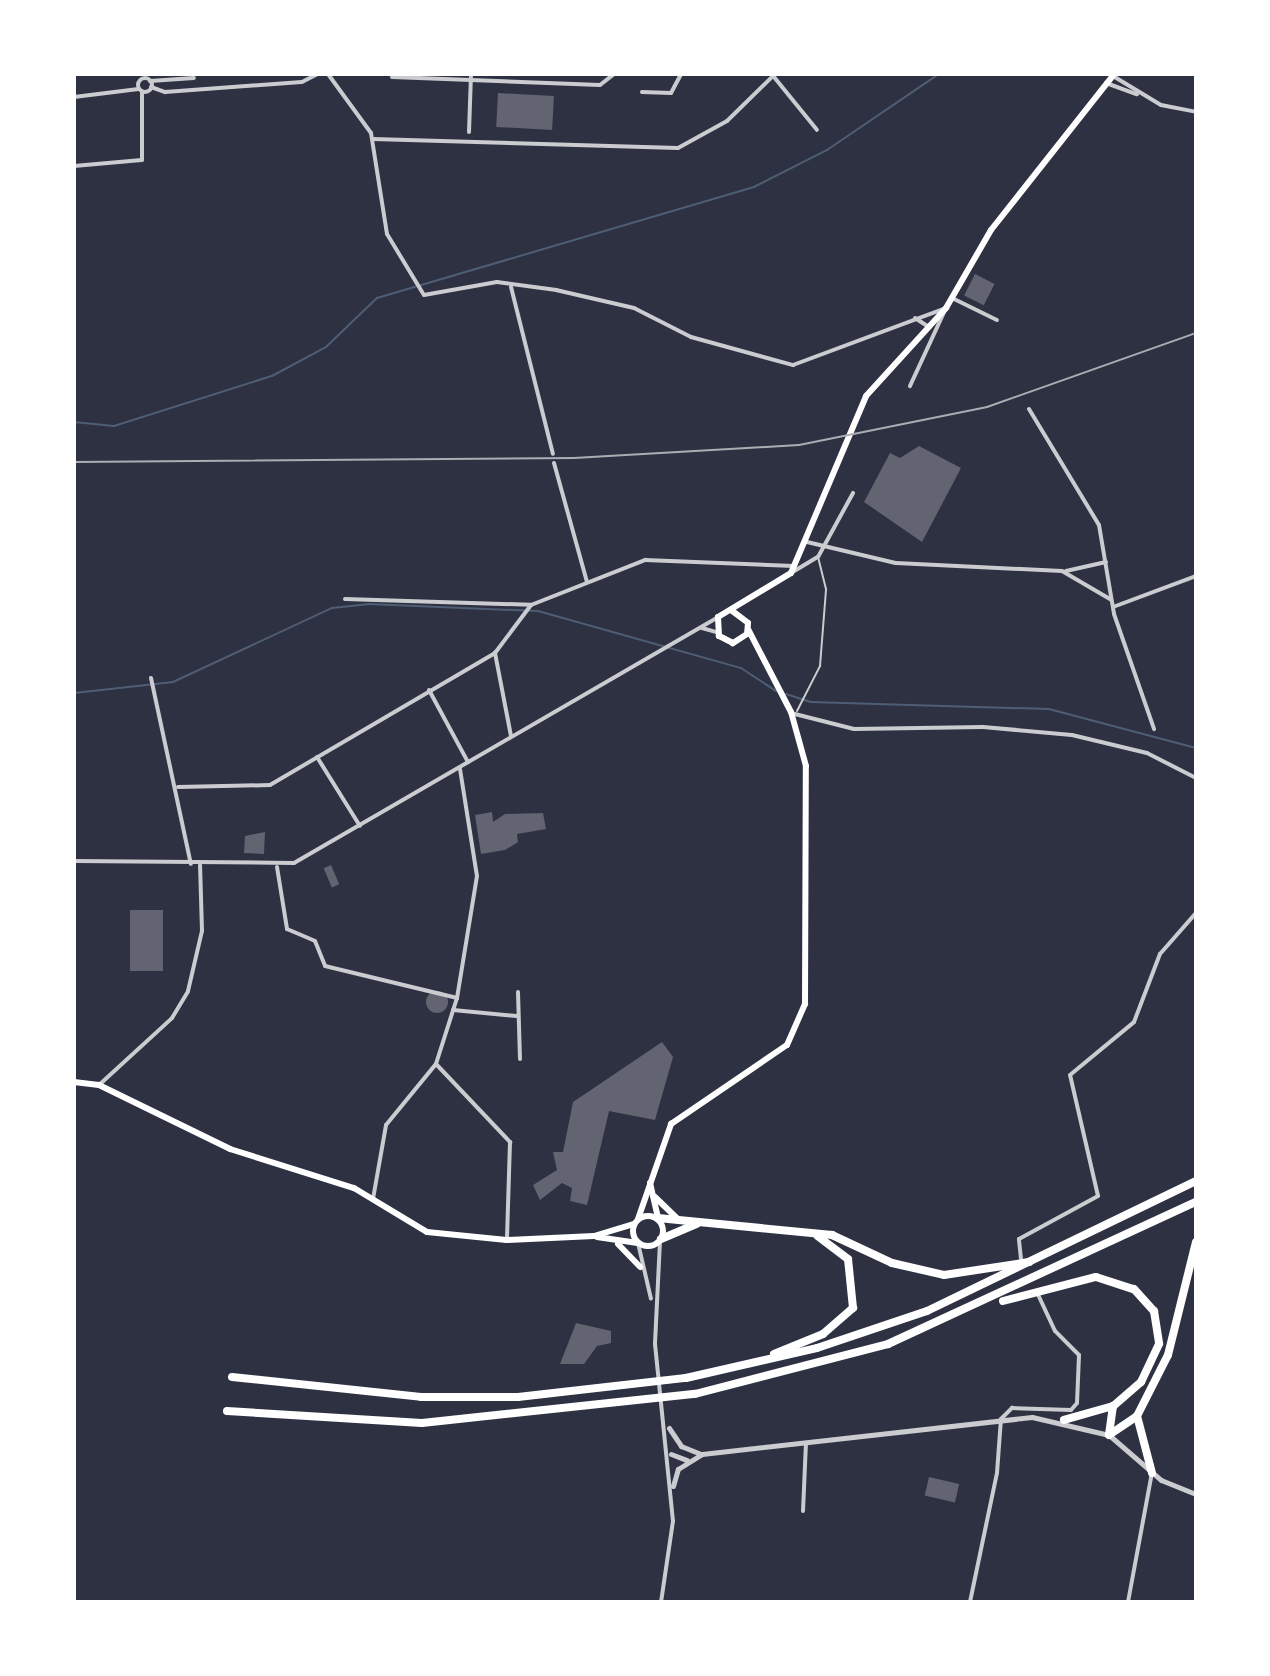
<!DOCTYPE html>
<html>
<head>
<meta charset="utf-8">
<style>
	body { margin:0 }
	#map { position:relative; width:1270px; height:1676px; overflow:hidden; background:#2d3142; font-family:Lora,serif }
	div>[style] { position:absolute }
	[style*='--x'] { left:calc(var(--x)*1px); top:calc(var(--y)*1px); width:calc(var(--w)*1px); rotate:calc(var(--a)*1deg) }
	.stream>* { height:2px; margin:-1px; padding:0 1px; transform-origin:1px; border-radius:1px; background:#4f5d75 }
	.building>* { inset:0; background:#626471; transform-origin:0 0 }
	.round { border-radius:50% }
	.service>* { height:2px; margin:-1px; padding:0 1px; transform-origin:1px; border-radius:1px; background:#caccd0 }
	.minor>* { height:4px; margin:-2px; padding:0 2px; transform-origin:2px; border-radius:2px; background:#caccd0 }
	.minor>.ring { margin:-2px; padding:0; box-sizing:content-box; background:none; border:4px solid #caccd0; border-radius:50% }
	.tertiary>* { height:5px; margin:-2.5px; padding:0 2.5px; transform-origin:2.5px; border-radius:2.5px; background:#caccd0 }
	.secondary>* { height:6px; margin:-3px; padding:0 3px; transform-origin:3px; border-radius:3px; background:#fff }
	.secondary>.ring { margin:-3px; padding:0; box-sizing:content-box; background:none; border:6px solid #fff; border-radius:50% }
	.motorway>* { height:8px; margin:-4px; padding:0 4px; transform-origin:4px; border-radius:4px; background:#fff }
	.rail>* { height:2px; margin:-1px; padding:0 1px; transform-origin:1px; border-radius:1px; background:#abadb3 }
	span { translate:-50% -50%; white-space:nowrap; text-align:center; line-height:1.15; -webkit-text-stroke:6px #fff; paint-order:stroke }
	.frame { position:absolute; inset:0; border:76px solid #fff; pointer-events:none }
</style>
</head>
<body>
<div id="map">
	<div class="stream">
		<i style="--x:74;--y:422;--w:40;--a:5.7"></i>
		<i style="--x:114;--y:426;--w:166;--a:-17.6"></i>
		<i style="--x:272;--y:376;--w:61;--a:-28.2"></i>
		<i style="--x:326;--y:347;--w:71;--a:-43.9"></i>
		<i style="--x:377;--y:298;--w:393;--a:-16.4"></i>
		<i style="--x:754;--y:187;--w:82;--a:-26.9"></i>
		<i style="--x:827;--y:150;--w:135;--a:-34.2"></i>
		<i style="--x:74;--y:693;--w:100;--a:-6.3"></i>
		<i style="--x:173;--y:682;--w:175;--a:-25"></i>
		<i style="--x:332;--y:608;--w:36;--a:-6"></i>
		<i style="--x:368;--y:604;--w:170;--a:2.4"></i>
		<i style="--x:538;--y:611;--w:211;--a:15.7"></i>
		<i style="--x:741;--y:668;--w:42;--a:33.3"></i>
		<i style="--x:786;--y:694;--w:25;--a:18"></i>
		<i style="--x:810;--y:702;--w:239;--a:1.7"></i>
		<i style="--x:1049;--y:709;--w:152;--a:14.9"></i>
	</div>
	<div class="building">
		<i style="left:498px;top:93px;width:56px;height:34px;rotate:3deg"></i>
		<i style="left:975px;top:274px;width:22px;height:24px;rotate:27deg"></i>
		<i style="clip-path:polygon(919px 446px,961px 468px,922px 542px,864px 502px,890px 453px,900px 458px)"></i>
		<i style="clip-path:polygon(492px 812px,493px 822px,505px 814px,543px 813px,546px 829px,517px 834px,518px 842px,505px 850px,481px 854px,475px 815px)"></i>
		<i style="clip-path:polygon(265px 832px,264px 854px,244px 853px,245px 836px)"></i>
		<i style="left:331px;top:865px;width:21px;height:8px;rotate:67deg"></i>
		<i style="left:130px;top:910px;width:33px;height:61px"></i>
		<i class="round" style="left:426px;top:991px;width:22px;height:22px"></i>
		<i style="clip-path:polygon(662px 1042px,673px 1057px,655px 1120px,609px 1111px,587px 1205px,570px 1201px,572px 1188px,562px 1183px,540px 1200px,533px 1185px,557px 1170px,553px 1152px,563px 1152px,573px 1102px)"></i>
		<i style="clip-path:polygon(576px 1323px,611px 1331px,611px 1343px,597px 1346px,584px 1364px,560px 1364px)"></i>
		<i style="left:929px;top:1477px;width:31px;height:19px;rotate:13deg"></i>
	</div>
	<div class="service">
		<i style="--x:797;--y:711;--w:51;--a:-62.9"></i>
		<i style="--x:820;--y:666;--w:77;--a:-85.5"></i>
		<i style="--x:826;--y:589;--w:32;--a:-104"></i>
	</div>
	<div class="minor">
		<i style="--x:328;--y:74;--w:73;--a:53.9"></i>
		<i style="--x:371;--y:133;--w:102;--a:81"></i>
		<i style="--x:387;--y:234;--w:71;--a:58.8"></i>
		<i style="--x:424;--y:295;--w:74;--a:-10.1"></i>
		<i style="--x:497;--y:282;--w:60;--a:7.7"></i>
		<i style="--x:556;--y:290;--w:80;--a:13"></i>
		<i style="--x:634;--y:308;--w:64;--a:27"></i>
		<i style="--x:691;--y:337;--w:106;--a:15.4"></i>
		<i style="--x:793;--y:365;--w:163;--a:-20.4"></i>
		<i style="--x:946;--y:308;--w:86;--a:114.8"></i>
		<i style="--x:1113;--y:76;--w:56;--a:31.1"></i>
		<i style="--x:1161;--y:105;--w:36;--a:11"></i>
		<i style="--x:392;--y:77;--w:208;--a:2.2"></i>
		<i style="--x:600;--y:85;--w:18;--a:-38"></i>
		<i style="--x:774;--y:77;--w:68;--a:50.9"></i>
		<i class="ring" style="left:138px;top:78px;width:10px;height:10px"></i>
		<i style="--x:150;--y:81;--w:44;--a:-3.9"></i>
		<i style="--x:1106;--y:83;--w:33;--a:20"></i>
		<i style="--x:151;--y:87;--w:15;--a:20"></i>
		<i style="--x:165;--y:92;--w:137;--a:-4.2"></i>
		<i style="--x:302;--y:82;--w:18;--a:-27"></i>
		<i style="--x:642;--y:92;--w:29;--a:2"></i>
		<i style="--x:671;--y:93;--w:21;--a:-62"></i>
		<i style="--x:74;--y:97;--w:65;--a:-7"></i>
		<i style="--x:469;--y:132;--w:58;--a:-88"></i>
		<i style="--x:373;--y:139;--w:305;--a:1.7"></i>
		<i style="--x:678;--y:148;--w:56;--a:-28.9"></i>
		<i style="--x:727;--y:121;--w:67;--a:-44.4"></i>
		<i style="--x:74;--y:166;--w:68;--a:-5"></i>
		<i style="--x:142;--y:160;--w:68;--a:-90"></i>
		<i style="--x:511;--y:287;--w:172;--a:75.9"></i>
		<i style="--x:952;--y:298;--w:50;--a:26.1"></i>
		<i style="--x:915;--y:318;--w:17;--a:33"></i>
		<i style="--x:1029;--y:409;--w:135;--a:58.9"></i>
		<i style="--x:1099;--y:525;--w:90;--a:80.4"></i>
		<i style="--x:1114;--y:614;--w:122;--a:70.8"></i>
		<i style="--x:554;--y:463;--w:123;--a:74.5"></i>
		<i style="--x:807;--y:542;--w:91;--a:13.3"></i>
		<i style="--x:896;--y:563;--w:166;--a:2.8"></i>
		<i style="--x:1062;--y:571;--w:56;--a:30.3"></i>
		<i style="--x:1066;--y:571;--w:41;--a:-12.7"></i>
		<i style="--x:791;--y:573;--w:31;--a:-31"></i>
		<i style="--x:818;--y:557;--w:73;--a:-61.3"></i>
		<i style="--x:345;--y:599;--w:186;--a:1.8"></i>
		<i style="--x:1113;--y:607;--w:89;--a:-20.5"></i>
		<i style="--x:702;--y:628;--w:15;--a:16"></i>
		<i style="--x:151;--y:678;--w:190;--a:77.9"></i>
		<i style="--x:429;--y:690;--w:82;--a:61.6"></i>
		<i style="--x:791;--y:713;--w:65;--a:14.3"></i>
		<i style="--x:854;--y:729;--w:129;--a:-0.9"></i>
		<i style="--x:983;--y:727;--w:89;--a:5.1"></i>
		<i style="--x:1072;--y:735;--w:77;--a:13.5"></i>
		<i style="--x:1147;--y:753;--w:55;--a:27"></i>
		<i style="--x:511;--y:736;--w:85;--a:-100.9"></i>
		<i style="--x:495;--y:653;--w:60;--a:-53.1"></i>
		<i style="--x:531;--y:605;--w:123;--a:-21.5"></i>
		<i style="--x:645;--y:560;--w:149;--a:2.3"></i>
		<i style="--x:317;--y:757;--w:81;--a:58.1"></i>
		<i style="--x:460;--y:769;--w:108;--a:81"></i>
		<i style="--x:477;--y:876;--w:124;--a:99.3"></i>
		<i style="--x:457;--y:998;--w:69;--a:107.7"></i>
		<i style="--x:436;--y:1064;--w:108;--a:46.5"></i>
		<i style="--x:510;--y:1142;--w:98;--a:91.8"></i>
		<i style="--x:178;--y:787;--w:92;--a:-1.2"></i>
		<i style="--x:270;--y:785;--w:261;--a:-30.4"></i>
		<i style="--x:74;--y:861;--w:220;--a:0.5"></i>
		<i style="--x:294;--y:863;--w:489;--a:-30.1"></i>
		<i style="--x:277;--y:867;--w:63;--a:80.8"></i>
		<i style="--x:287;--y:929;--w:30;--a:23"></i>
		<i style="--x:315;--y:941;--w:27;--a:68"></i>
		<i style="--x:325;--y:966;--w:136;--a:13.6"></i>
		<i style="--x:518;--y:992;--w:67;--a:88.3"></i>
		<i style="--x:453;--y:1010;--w:64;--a:5.4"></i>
		<i style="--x:99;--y:1085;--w:99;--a:-42.5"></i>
		<i style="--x:172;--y:1018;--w:31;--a:-59"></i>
		<i style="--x:188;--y:991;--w:62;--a:-76.9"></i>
		<i style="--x:202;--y:931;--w:66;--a:-91.7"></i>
		<i style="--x:373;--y:1199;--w:75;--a:-80"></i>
		<i style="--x:386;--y:1125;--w:79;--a:-50.7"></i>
		<i style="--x:660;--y:1241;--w:103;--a:92.8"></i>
		<i style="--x:655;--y:1344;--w:178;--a:84.2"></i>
		<i style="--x:673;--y:1521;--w:82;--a:98.4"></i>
		<i style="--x:638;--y:1243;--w:57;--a:76.9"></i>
		<i style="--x:1021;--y:1259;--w:20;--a:-96"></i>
		<i style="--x:1019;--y:1239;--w:90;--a:-28.6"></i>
		<i style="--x:1098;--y:1196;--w:124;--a:-103"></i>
		<i style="--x:1070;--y:1075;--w:83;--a:-39.6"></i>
		<i style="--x:1134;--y:1022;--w:73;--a:-69.1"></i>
		<i style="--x:1160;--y:954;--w:55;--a:-48.7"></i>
		<i style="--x:803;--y:1511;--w:68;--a:-87.5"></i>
		<i style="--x:970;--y:1602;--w:132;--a:-78.2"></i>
		<i style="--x:997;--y:1473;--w:54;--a:-85.8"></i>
		<i style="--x:1001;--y:1419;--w:16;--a:-45"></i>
		<i style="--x:1012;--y:1408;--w:59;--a:1.9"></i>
		<i style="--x:1071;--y:1410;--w:9;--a:-49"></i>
		<i style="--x:1077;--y:1403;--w:48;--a:-87.6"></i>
		<i style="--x:1079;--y:1355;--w:34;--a:-135"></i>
		<i style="--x:1055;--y:1331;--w:40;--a:-115"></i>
		<i style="--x:1128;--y:1602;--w:131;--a:-79.5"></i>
	</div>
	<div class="tertiary">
		<i style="--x:669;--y:1428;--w:22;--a:56"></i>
		<i style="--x:681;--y:1446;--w:22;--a:22"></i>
		<i style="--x:671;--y:1454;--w:17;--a:21"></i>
		<i style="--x:673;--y:1486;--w:18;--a:-74"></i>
		<i style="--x:678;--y:1469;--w:28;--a:-32"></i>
		<i style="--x:702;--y:1454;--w:332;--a:-6.4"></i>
		<i style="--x:1032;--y:1417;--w:79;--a:13.2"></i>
		<i style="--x:1109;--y:1435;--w:69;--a:40.9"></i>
		<i style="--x:1161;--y:1480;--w:38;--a:22"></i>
	</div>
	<div class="secondary">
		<i style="--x:731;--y:610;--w:21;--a:37"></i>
		<i style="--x:748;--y:623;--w:11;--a:95"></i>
		<i style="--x:747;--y:634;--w:17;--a:147"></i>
		<i style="--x:733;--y:643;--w:16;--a:-153"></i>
		<i style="--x:719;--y:636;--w:19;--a:-93"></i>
		<i style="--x:718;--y:617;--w:85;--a:-31.1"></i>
		<i style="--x:791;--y:573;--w:192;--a:-67"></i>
		<i style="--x:866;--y:396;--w:119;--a:-47.7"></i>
		<i style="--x:946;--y:308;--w:90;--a:-60"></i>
		<i style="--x:991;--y:230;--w:199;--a:-51.7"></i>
		<i style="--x:74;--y:1082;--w:25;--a:7"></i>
		<i style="--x:99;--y:1085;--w:146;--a:26"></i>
		<i style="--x:230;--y:1149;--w:130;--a:17.5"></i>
		<i style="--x:354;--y:1188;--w:85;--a:31.1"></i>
		<i style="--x:427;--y:1232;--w:80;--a:5.7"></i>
		<i style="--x:507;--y:1240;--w:87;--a:-2.6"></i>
		<i style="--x:594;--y:1236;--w:42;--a:-16.7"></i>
		<i style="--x:650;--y:1183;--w:36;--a:77"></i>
		<i style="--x:655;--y:1197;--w:32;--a:44"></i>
		<i class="ring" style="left:633px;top:1216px;width:24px;height:24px"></i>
		<i style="--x:638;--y:1219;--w:101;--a:-70.8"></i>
		<i style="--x:671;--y:1124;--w:140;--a:-34.3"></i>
		<i style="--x:787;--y:1045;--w:45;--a:-66.3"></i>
		<i style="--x:805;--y:1004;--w:238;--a:-89.8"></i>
		<i style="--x:806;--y:766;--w:56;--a:-105.5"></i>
		<i style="--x:791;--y:712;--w:93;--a:-117.4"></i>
		<i style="--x:597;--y:1237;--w:41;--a:8.3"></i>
		<i style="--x:618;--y:1244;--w:32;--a:46"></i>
	</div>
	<div class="motorway">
		<i style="--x:658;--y:1218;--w:175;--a:5.6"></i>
		<i style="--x:832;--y:1235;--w:66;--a:25"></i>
		<i style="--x:892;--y:1263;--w:53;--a:13"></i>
		<i style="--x:944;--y:1275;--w:86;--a:-8.7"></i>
		<i style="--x:661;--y:1239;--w:39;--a:-23"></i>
		<i style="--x:1003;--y:1301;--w:96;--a:-14.5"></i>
		<i style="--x:1096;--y:1277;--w:40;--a:18"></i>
		<i style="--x:1134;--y:1289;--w:30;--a:48"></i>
		<i style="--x:1154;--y:1311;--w:33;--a:81"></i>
		<i style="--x:1159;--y:1344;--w:42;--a:115.3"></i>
		<i style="--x:1141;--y:1382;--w:37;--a:139"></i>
		<i style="--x:1113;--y:1406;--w:51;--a:164.1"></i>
		<i style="--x:774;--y:1354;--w:53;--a:-22.2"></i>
		<i style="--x:823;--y:1334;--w:40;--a:-41"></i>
		<i style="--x:853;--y:1308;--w:49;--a:-95.8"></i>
		<i style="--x:848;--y:1259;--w:38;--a:-143"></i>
		<i style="--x:232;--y:1377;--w:190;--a:6"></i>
		<i style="--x:421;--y:1397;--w:97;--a:0"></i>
		<i style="--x:518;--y:1397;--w:169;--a:-6.5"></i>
		<i style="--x:686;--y:1378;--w:134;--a:-12.9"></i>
		<i style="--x:817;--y:1348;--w:116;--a:-18.6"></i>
		<i style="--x:927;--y:1311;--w:299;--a:-25.8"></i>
		<i style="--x:1113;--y:1406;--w:29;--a:98"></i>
		<i style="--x:1109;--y:1435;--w:32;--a:-34"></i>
		<i style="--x:227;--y:1411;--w:195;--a:3.5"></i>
		<i style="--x:422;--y:1423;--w:275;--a:-6.1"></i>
		<i style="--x:695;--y:1394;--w:199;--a:-14.5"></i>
		<i style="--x:888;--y:1344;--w:339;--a:-24.8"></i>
		<i style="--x:1152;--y:1473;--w:59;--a:-104.7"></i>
		<i style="--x:1137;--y:1416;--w:68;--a:-63.1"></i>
		<i style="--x:1168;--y:1355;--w:116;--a:-76.1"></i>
	</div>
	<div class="rail">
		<i style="--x:74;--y:462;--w:500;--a:-0.46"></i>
		<i style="--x:574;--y:458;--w:225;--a:-3.3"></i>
		<i style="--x:799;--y:445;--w:192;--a:-11.4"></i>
		<i style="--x:987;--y:407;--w:222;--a:-19.5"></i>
	</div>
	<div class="frame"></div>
</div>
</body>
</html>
